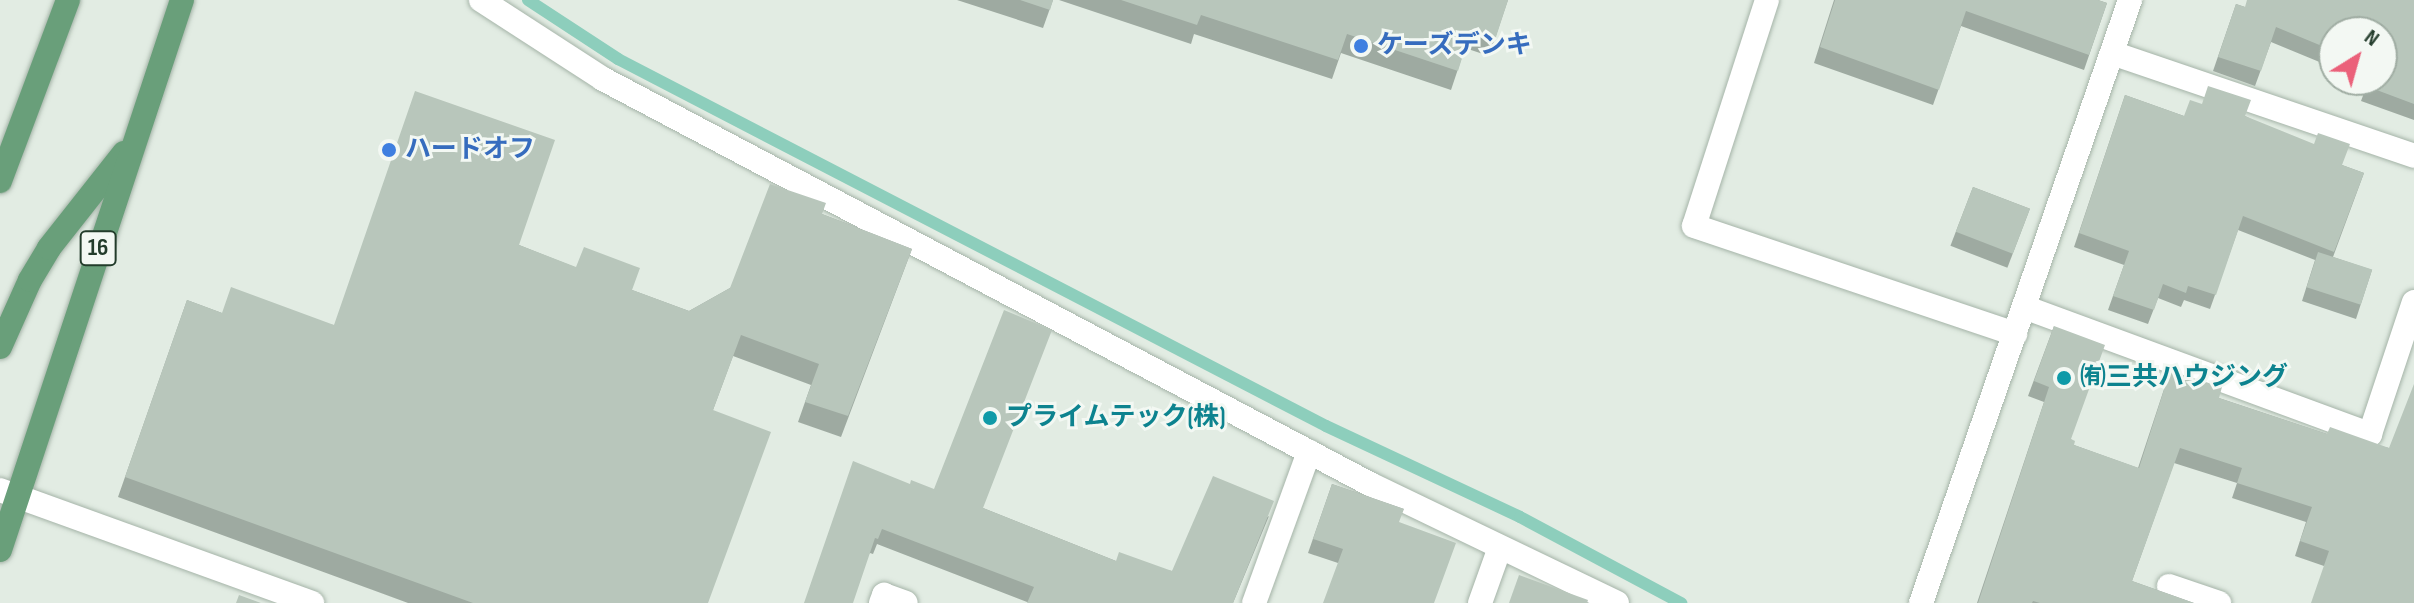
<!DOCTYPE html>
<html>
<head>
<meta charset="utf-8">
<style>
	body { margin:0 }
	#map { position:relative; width:2414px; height:603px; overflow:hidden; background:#e2ece3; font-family:"Sofia Sans Condensed","Noto Sans JP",sans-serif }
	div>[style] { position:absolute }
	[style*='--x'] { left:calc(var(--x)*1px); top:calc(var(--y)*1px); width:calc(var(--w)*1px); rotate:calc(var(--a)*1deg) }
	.stream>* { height:12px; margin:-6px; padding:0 6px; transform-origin:6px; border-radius:6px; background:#8dcebc }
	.roads { filter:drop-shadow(0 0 2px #a5b4a8) drop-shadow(0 0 2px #a5b4a8) }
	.minor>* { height:24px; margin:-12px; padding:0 12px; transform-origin:12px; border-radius:12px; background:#fff }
	.primary>* { height:24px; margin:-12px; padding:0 12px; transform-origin:12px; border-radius:12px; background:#699f7a }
	.wall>* { inset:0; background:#9eaaa1; transform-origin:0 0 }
	.building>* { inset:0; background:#b8c6bb; transform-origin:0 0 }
	.dots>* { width:22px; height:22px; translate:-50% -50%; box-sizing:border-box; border:4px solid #f3f8f3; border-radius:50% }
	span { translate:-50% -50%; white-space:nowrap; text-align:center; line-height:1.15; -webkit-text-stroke:6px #f3f8f3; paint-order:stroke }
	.shield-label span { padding:2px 6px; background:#f3f8f3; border:2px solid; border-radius:6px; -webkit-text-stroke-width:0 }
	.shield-label { font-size:24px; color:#233c2b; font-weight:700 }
	.shop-label { font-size:26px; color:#366cbe; font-weight:700 }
	.left { translate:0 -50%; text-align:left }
	.culture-label { font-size:26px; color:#0d838f; font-weight:700 }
	.north { position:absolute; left:2318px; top:16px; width:80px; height:80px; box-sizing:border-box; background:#f3f8f3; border:2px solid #a0ada3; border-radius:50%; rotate:37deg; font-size:22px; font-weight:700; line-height:32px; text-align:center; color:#233c2b }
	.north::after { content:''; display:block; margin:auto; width:28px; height:36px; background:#eb617a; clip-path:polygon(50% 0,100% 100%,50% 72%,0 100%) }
</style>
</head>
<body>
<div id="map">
	<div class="stream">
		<i style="--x:528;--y:0;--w:108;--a:33.2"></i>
		<i style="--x:618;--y:59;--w:797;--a:27.4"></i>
		<i style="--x:1326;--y:426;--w:214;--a:25.1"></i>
		<i style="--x:1520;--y:517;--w:183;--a:28.1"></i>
	</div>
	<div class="roads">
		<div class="minor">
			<i style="--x:481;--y:0;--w:145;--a:32.9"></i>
			<i style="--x:603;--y:79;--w:867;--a:27.84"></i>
			<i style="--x:1370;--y:484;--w:274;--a:25.7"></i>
			<i style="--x:1767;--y:0;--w:237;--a:107.9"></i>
			<i style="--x:1694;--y:226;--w:339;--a:18.6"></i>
			<i style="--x:2112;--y:53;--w:319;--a:18.8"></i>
			<i style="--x:2024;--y:307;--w:369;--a:20.2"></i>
			<i style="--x:2370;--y:434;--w:139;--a:-71.6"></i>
			<i style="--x:0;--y:490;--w:332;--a:19.9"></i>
			<i style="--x:2169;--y:586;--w:53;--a:18.8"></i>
			<i style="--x:881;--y:603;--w:9;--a:-69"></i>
			<i style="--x:884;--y:595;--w:23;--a:20"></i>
			<i style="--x:1254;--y:603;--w:161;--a:-70"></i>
			<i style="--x:1480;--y:603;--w:59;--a:-70.3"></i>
			<i style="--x:1921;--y:603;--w:638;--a:-70.88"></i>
		</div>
		<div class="primary">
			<i style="--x:0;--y:181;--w:193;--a:-69.4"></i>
			<i style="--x:0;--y:347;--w:73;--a:-65.9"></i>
			<i style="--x:30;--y:280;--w:37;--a:-59"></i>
			<i style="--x:49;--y:248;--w:121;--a:-51.7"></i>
			<i style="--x:0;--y:550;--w:579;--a:-71.69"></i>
		</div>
	</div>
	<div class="wall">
		<i style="clip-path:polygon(957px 0,1053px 0,1043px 28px)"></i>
		<i style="clip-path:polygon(1059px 0,1508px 0,1489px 56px,1465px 48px,1451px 90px,1341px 53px,1332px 79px,1194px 34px,1191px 44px)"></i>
		<i style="clip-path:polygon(1834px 0,2098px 0,2107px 3px,2084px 70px,1961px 26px,1933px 105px,1814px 63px)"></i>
		<i style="clip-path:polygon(2414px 0,2414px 120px,2361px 101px,2368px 82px,2362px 80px,2382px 80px,2382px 32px,2334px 32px,2334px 68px,2271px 42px,2255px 86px,2213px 71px,2236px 4px,2245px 7px)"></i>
		<i style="clip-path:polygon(2125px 95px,2184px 116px,2245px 116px,2342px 165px,2364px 173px,2333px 257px,2372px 270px,2356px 319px,2302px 301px,2315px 260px,2238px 230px,2210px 309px,2184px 300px,2181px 307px,2158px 298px,2148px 324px,2108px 310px,2124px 265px,2074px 247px)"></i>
		<i style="left:1973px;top:187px;width:61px;height:63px;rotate:21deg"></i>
		<i style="clip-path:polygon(822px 214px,912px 249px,841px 437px,798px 422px,811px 385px,733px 356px,713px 410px,708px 603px,408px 603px,118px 497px,187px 300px,222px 313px,334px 325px,519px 245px,632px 290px,689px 311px,730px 288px)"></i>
		<i style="clip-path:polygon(2054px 326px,2071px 439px,2074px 445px,2138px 468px,2170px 371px,2219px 398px,2327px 434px,2389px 448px,2414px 603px,2324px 566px,2295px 556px,2306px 522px,2232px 498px,2237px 483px,2174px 463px,2132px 581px,2194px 603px,1977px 603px,2044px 402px,2028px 396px)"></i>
		<i style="clip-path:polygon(910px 484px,983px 508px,1116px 561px,1172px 571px,1269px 516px,1233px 603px,1027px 602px,877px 544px,873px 554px,870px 553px,804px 603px)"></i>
		<i style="clip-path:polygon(1332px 484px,1404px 509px,1338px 563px,1308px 553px)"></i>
	</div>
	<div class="building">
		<i style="clip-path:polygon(1020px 0,1053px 0,1050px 10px)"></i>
		<i style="clip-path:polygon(1121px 0,1508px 0,1496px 37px,1471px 29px,1458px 71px,1347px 34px,1338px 60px,1201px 15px,1197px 25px)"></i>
		<i style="clip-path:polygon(1835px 0,2098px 0,2107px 3px,2089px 55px,1966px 11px,1939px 90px,1820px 47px)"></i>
		<i style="clip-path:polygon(2247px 0,2414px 0,2414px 104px,2366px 86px,2368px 80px,2382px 80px,2382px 32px,2334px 32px,2334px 51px,2276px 27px,2261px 71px,2218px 57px,2236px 4px,2245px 7px)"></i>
		<i style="clip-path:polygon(2208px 86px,2251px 100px,2245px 116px,2314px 144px,2318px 133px,2350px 144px,2342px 165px,2364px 173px,2334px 252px,2243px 216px,2216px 295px,2188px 286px,2186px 293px,2163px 284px,2154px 310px,2113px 296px,2129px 251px,2079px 233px,2125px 95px,2184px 116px,2190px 100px,2202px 104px)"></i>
		<i style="clip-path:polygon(415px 91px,555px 140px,519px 245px,576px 267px,584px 247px,640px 268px,632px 290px,689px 311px,730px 288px,770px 184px,826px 203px,822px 214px,912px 249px,848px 416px,805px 402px,819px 364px,741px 335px,713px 410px,771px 432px,708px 603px,473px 603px,125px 477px,187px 300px,222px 313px,231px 287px,334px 325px)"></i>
		<i style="left:1973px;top:187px;width:61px;height:48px;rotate:21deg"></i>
		<i style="left:2318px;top:252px;width:57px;height:37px;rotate:18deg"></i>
		<i style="clip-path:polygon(1004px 310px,1052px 330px,983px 508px,1116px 561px,1119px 552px,1172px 571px,1213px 476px,1274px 501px,1233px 603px,1027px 603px,1034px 587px,882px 529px,878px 539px,875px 538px,853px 603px,804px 603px,853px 461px,910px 484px,911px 480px,934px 489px)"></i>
		<i style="clip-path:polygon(2054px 326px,2105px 345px,2071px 439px,2075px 441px,2074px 445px,2139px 468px,2170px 371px,2222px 387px,2219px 398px,2327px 434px,2330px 427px,2389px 448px,2414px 384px,2414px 603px,2311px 603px,2329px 551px,2300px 541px,2312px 507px,2237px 483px,2242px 468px,2180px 448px,2132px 581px,2194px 603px,2040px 603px,2033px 601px,2032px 603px,1978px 603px,2049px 387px,2034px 381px)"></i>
		<i style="clip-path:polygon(1332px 484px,1404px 509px,1399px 522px,1456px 543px,1434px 603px,1323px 603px,1343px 549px,1313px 539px)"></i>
		<i style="clip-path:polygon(1519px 575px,1588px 600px,1587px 603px,1509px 603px)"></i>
		<i style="clip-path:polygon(239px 595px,261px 603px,236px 603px)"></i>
	</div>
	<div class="dots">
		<i style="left:1361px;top:46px;background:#3f7fe0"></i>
		<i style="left:389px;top:150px;background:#3f7fe0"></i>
		<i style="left:2064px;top:378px;background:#0f9aa8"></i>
		<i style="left:990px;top:418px;background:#0f9aa8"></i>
	</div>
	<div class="shield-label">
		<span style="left:98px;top:248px">16</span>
	</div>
	<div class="shop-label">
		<span class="left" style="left:1377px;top:46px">ケーズデンキ</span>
		<span class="left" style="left:405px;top:150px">ハードオフ</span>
	</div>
	<div class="culture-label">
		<span class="left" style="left:2080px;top:378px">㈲三共ハウジング</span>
		<span class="left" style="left:1006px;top:418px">プライムテック(株)</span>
	</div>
	<div class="north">N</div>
</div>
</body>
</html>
